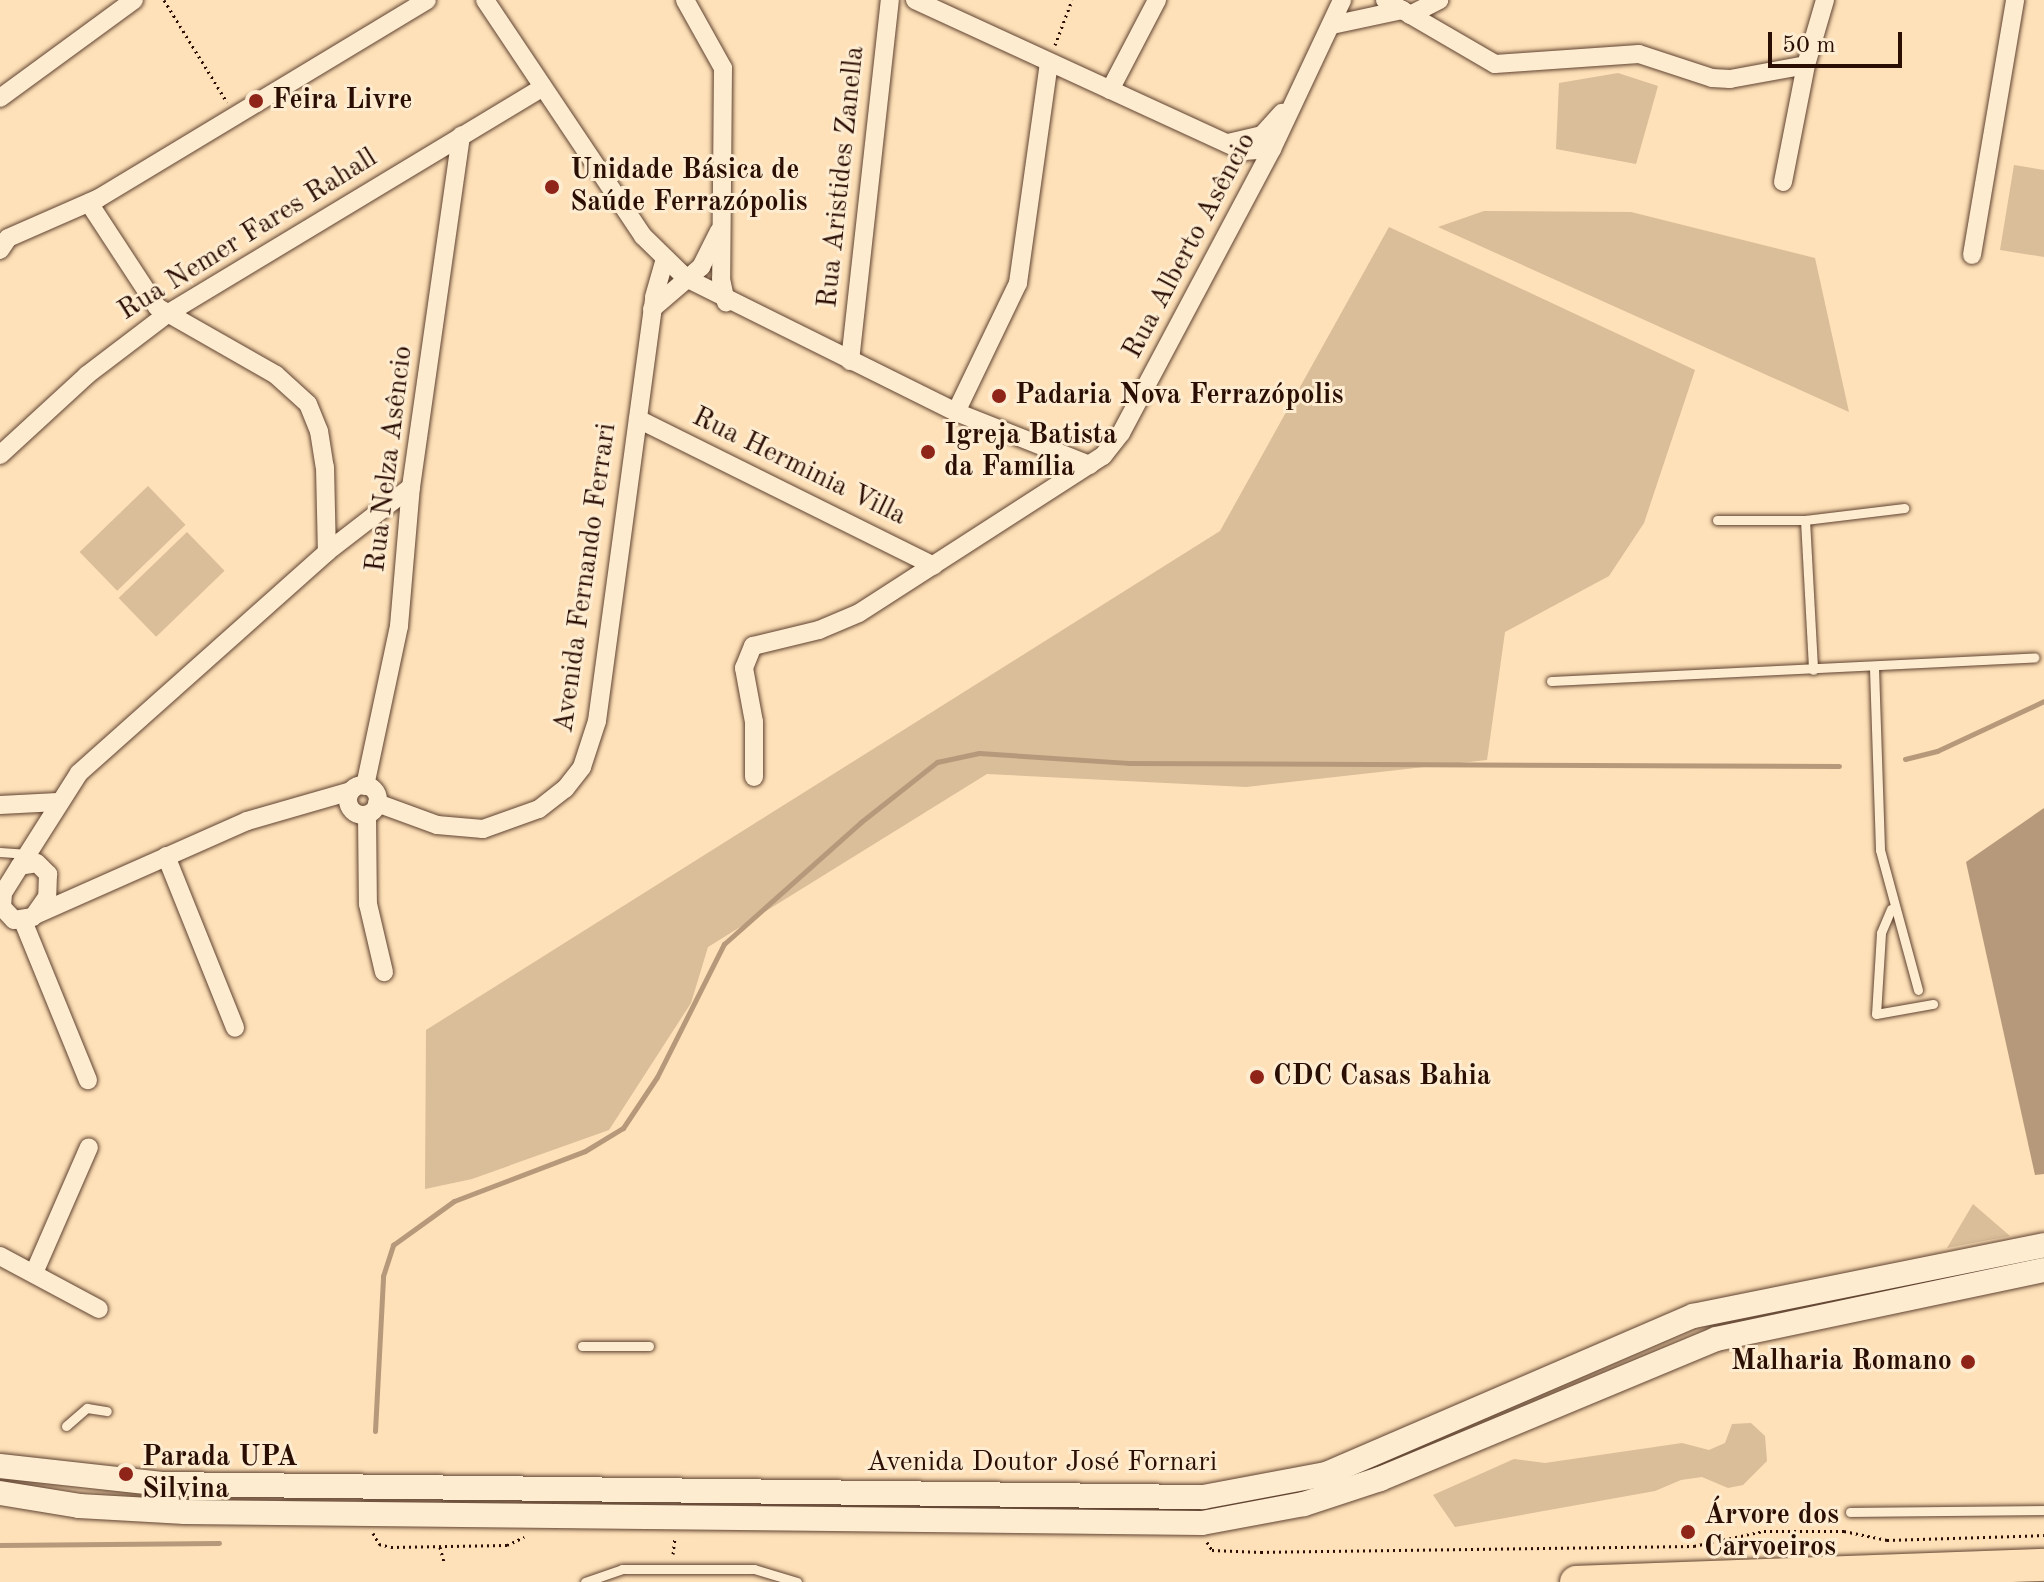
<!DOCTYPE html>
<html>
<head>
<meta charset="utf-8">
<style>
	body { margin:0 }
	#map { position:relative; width:2044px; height:1582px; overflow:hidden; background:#fee1b8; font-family:"Old Standard TT",serif }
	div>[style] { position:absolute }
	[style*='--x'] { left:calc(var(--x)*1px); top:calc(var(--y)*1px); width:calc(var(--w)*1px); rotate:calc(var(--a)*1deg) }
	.green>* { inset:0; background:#dabd99; transform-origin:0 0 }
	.water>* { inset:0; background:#b6997a }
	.stream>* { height:5px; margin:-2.5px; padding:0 2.5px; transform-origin:2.5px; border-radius:2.5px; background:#b6997a }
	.path>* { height:3px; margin-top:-1.5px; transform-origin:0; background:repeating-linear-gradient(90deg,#2a0d03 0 2px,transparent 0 6px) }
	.roads { filter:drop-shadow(0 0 2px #5f4230) drop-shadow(0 0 2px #5f4230) }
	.lane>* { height:9px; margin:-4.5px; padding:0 4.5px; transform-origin:4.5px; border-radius:4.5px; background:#feecd1 }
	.street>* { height:18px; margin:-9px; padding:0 9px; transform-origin:9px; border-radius:9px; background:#feecd1 }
	.street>.ring { margin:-9px; padding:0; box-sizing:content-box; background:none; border:18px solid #feecd1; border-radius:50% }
	.secondary>* { height:24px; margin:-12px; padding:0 12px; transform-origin:12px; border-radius:12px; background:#feecd1 }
	.highway>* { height:32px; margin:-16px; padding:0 16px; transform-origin:16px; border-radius:16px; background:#fee1b8 }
	.dots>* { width:22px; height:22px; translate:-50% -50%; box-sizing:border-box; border:4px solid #feecd1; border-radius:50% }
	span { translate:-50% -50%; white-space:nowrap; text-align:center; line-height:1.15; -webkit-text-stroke:6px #feecd1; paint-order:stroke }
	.poi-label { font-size:28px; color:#2a0d03; font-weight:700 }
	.left { translate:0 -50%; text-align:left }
	.right { translate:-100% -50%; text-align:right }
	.street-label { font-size:28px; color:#2a0d03 }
	.scale { position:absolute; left:1768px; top:32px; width:134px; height:36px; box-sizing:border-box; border:4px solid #2a0d03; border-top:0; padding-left:10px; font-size:24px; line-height:28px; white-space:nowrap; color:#2a0d03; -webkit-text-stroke:6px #feecd1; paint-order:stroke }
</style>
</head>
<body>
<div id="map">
	<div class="green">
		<i style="clip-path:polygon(1618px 73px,1658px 86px,1636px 164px,1556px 149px,1559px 83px)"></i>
		<i style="clip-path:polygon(2014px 165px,2044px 170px,2044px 257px,2000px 250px)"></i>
		<i style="clip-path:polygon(1484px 211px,1631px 212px,1815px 258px,1849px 412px,1438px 227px)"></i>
		<i style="clip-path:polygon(1389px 227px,1695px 370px,1644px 523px,1609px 576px,1505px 632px,1487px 760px,1246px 787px,987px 774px,708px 947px,691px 1003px,609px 1130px,472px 1179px,425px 1189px,426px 1030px,1220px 531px)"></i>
		<i style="left:148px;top:486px;width:54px;height:95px;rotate:46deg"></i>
		<i style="left:187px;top:532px;width:54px;height:95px;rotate:46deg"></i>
		<i style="clip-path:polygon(1973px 1204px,2010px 1236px,1947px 1248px)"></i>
		<i style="clip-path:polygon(1751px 1423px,1765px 1436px,1767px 1461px,1743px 1485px,1728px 1488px,1702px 1477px,1681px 1480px,1655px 1491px,1455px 1527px,1433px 1495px,1514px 1459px,1545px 1463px,1682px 1443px,1709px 1450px,1725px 1443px,1732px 1424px)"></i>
	</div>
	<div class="water">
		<i style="clip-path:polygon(2044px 808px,2044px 1174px,2035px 1175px,1966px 862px)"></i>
	</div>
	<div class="stream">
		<i style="--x:1905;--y:759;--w:33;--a:-14"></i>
		<i style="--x:1937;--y:751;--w:118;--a:-25"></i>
		<i style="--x:375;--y:1431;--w:155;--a:-87"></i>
		<i style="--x:383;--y:1276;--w:33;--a:-72"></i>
		<i style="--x:393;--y:1245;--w:75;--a:-35.8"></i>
		<i style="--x:454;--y:1201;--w:140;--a:-20.9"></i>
		<i style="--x:585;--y:1151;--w:44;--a:-31.2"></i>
		<i style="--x:623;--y:1128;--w:61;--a:-56.3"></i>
		<i style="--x:657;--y:1077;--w:149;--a:-63.3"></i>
		<i style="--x:724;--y:944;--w:183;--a:-41.7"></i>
		<i style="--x:861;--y:822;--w:97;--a:-38.3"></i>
		<i style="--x:937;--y:762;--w:43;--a:-12.1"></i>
		<i style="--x:979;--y:753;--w:149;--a:3.8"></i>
		<i style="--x:1128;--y:763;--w:711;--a:0.24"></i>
		<i style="--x:0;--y:1545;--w:219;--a:-0.5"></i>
	</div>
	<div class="path">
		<i style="--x:164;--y:0;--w:120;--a:58.3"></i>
		<i style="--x:1055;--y:45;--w:48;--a:-69.3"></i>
		<i style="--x:373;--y:1533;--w:13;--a:61"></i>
		<i style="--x:379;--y:1544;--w:12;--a:14"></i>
		<i style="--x:391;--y:1547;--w:116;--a:-1"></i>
		<i style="--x:507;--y:1545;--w:19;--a:-25"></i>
		<i style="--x:1207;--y:1542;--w:9;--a:58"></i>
		<i style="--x:1212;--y:1550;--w:49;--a:2.3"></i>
		<i style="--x:1261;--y:1552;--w:433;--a:-0.8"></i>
		<i style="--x:1694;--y:1546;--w:72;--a:-12.1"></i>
		<i style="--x:1764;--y:1531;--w:80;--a:0"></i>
		<i style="--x:1844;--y:1531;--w:44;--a:11.8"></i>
		<i style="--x:1887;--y:1540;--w:157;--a:-1.8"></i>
		<i style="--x:440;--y:1547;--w:16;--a:75"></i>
		<i style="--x:673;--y:1554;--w:16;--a:-83"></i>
	</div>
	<div class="roads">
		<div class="lane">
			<i style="--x:1717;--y:520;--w:88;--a:0"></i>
			<i style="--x:1805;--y:520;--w:100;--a:-6.9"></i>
			<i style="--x:1805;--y:520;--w:150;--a:86.9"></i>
			<i style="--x:1874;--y:668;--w:182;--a:88.1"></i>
			<i style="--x:1880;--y:850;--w:145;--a:74.8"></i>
			<i style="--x:1551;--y:681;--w:484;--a:-2.8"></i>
			<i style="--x:0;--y:852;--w:28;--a:4"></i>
			<i style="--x:1891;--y:909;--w:26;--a:113"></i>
			<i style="--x:1881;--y:933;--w:81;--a:93.5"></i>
			<i style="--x:1876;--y:1014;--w:58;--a:-10"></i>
			<i style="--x:582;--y:1346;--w:67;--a:0"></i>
			<i style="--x:66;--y:1426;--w:28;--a:-41"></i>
			<i style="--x:87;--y:1408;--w:20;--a:9"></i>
			<i style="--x:1850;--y:1512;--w:194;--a:-0.6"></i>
			<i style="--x:585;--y:1582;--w:39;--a:-19"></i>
			<i style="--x:622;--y:1569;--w:132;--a:0"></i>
			<i style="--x:754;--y:1569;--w:45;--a:16.8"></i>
		</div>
		<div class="street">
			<i style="--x:485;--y:0;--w:284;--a:56.2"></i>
			<i style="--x:643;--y:236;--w:60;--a:44.3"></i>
			<i style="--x:686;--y:278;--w:301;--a:26.4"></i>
			<i style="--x:956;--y:412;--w:144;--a:21.6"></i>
			<i style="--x:685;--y:0;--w:78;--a:60.8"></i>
			<i style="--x:723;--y:68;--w:211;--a:90.5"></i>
			<i style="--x:721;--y:279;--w:24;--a:78"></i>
			<i style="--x:915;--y:0;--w:362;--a:24.7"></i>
			<i style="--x:1244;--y:151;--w:28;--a:-4"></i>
			<i style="--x:1385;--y:0;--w:127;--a:30.2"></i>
			<i style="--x:1495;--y:64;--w:144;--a:-4"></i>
			<i style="--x:1639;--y:54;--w:77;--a:18.2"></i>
			<i style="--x:1712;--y:78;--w:18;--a:3"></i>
			<i style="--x:1730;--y:79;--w:77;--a:-10.4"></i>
			<i style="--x:1410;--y:15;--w:33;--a:-27"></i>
			<i style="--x:1332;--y:25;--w:72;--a:-12.1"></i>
			<i style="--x:1110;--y:90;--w:102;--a:-62.4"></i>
			<i style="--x:0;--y:98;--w:166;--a:-36.2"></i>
			<i style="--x:1228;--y:143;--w:35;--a:-13"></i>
			<i style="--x:1262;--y:135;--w:30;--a:-48"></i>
			<i style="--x:1783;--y:182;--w:119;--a:-78.9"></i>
			<i style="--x:1806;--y:65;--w:68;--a:-73.7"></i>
			<i style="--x:89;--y:203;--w:124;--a:56.8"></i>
			<i style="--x:157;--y:307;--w:137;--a:29.7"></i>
			<i style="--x:276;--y:375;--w:43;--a:42.2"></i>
			<i style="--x:308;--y:404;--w:29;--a:68"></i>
			<i style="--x:319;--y:431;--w:36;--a:81"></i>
			<i style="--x:325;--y:467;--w:85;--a:88.7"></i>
			<i style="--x:0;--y:250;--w:14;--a:-56"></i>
			<i style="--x:8;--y:238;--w:99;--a:-23.7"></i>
			<i style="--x:99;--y:198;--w:383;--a:-31.1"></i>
			<i style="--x:1972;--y:255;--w:259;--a:-80.4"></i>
			<i style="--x:652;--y:309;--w:65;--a:-40.6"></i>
			<i style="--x:701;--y:267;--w:40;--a:-63.4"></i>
			<i style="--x:850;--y:361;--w:363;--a:-83.7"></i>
			<i style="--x:956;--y:412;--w:143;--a:-64.3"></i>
			<i style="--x:1018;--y:283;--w:222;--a:-82"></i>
			<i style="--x:638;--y:419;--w:330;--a:26.4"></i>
			<i style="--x:0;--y:455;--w:118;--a:-42.6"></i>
			<i style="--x:87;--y:375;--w:101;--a:-37.3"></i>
			<i style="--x:167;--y:314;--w:439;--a:-31.1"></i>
			<i style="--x:754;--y:777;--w:55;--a:-90"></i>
			<i style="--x:754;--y:722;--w:55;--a:-100.5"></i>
			<i style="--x:744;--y:668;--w:24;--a:-68"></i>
			<i style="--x:753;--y:646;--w:68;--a:-13.6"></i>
			<i style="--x:819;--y:630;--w:43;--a:-23"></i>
			<i style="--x:859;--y:613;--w:290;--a:-32.8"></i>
			<i style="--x:1103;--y:456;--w:29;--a:-52"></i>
			<i style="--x:1121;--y:433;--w:322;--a:-62"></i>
			<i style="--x:1272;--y:149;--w:165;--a:-64.8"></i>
			<i class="ring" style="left:348px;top:785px;width:12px;height:12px"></i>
			<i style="--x:365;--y:786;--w:164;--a:-78"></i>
			<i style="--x:399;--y:626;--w:140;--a:-85.1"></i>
			<i style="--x:411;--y:487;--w:355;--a:-81.9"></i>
			<i style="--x:377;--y:803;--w:64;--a:20.1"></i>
			<i style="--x:437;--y:825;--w:46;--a:5"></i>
			<i style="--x:483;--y:829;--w:59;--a:-19.7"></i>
			<i style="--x:539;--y:809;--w:33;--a:-38"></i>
			<i style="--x:565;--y:789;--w:28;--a:-52"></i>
			<i style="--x:582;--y:767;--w:48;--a:-71.9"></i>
			<i style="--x:597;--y:721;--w:428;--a:-82.3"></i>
			<i style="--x:654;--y:297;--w:37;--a:-74"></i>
			<i style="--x:0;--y:805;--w:58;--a:-3"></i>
			<i style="--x:367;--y:815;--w:89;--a:89.4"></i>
			<i style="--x:368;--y:904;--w:70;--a:76.8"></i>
			<i style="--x:166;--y:856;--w:185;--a:68.1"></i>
			<i style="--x:37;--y:863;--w:16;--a:45"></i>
			<i style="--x:48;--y:874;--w:23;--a:92"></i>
			<i style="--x:47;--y:897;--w:24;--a:125"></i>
			<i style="--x:33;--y:917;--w:19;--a:171"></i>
			<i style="--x:14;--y:920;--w:18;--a:-133"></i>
			<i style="--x:2;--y:907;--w:14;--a:-86"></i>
			<i style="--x:3;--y:893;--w:32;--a:-58"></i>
			<i style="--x:20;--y:866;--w:17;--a:-10"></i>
			<i style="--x:20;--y:866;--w:110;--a:-57.6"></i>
			<i style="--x:79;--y:773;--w:332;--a:-41.7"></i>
			<i style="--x:327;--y:552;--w:106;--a:-37.7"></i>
			<i style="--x:35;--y:915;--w:232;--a:-23.9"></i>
			<i style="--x:247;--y:821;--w:108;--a:-16.1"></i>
			<i style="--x:23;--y:921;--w:172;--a:67.8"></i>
			<i style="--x:0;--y:1256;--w:112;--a:28.2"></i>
			<i style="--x:34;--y:1273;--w:137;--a:-66.4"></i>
		</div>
		<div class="secondary">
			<i style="--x:0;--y:1466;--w:165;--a:6.3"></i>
			<i style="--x:164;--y:1484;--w:1039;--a:0.72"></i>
			<i style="--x:1203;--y:1497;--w:125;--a:-10.6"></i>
			<i style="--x:1326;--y:1474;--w:400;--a:-23.3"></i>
			<i style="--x:1693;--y:1316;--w:358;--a:-11.4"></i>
			<i style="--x:0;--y:1493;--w:80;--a:9.3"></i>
			<i style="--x:79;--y:1506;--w:106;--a:3.2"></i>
			<i style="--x:185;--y:1512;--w:1017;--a:0.62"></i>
			<i style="--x:1202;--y:1523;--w:104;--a:-10.6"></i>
			<i style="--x:1304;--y:1504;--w:80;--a:-18.2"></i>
			<i style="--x:1380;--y:1479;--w:364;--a:-22.6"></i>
			<i style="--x:1716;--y:1339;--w:335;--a:-11.9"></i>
		</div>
		<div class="highway">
			<i style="--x:1576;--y:1582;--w:468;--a:-2.1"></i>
		</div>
	</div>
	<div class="dots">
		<i style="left:256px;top:101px;background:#8f2418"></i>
		<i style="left:552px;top:187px;background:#8f2418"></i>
		<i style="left:999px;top:396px;background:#8f2418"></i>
		<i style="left:928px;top:452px;background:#8f2418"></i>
		<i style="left:1257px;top:1077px;background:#8f2418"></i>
		<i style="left:1968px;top:1362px;background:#8f2418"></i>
		<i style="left:126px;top:1474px;background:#8f2418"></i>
		<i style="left:1688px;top:1532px;background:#8f2418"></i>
	</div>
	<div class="poi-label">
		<span class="left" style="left:272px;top:101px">Feira Livre</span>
		<span class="left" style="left:570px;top:187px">Unidade Básica de<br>Saúde Ferrazópolis</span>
		<span class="left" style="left:1015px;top:396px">Padaria Nova Ferrazópolis</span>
		<span class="left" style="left:944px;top:452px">Igreja Batista<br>da Família</span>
		<span class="left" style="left:1273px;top:1077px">CDC Casas Bahia</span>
		<span class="right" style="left:1952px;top:1362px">Malharia Romano</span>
		<span class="left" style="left:142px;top:1474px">Parada UPA<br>Silvina</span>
		<span class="left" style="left:1704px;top:1532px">Árvore dos<br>Carvoeiros</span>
	</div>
	<div class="street-label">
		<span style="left:842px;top:177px;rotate:-84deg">Rua Aristides Zanella</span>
		<span style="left:248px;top:235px;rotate:-32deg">Rua Nemer Fares Rahall</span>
		<span style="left:1190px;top:246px;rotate:-62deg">Rua Alberto Asêncio</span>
		<span style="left:390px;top:459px;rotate:-83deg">Rua Nelza Asêncio</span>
		<span style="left:799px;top:467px;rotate:26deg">Rua Herminia Villa</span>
		<span style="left:586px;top:578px;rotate:-82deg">Avenida Fernando Ferrari</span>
		<span style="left:1042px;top:1463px">Avenida Doutor José Fornari</span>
	</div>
	<div class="scale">50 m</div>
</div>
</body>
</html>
